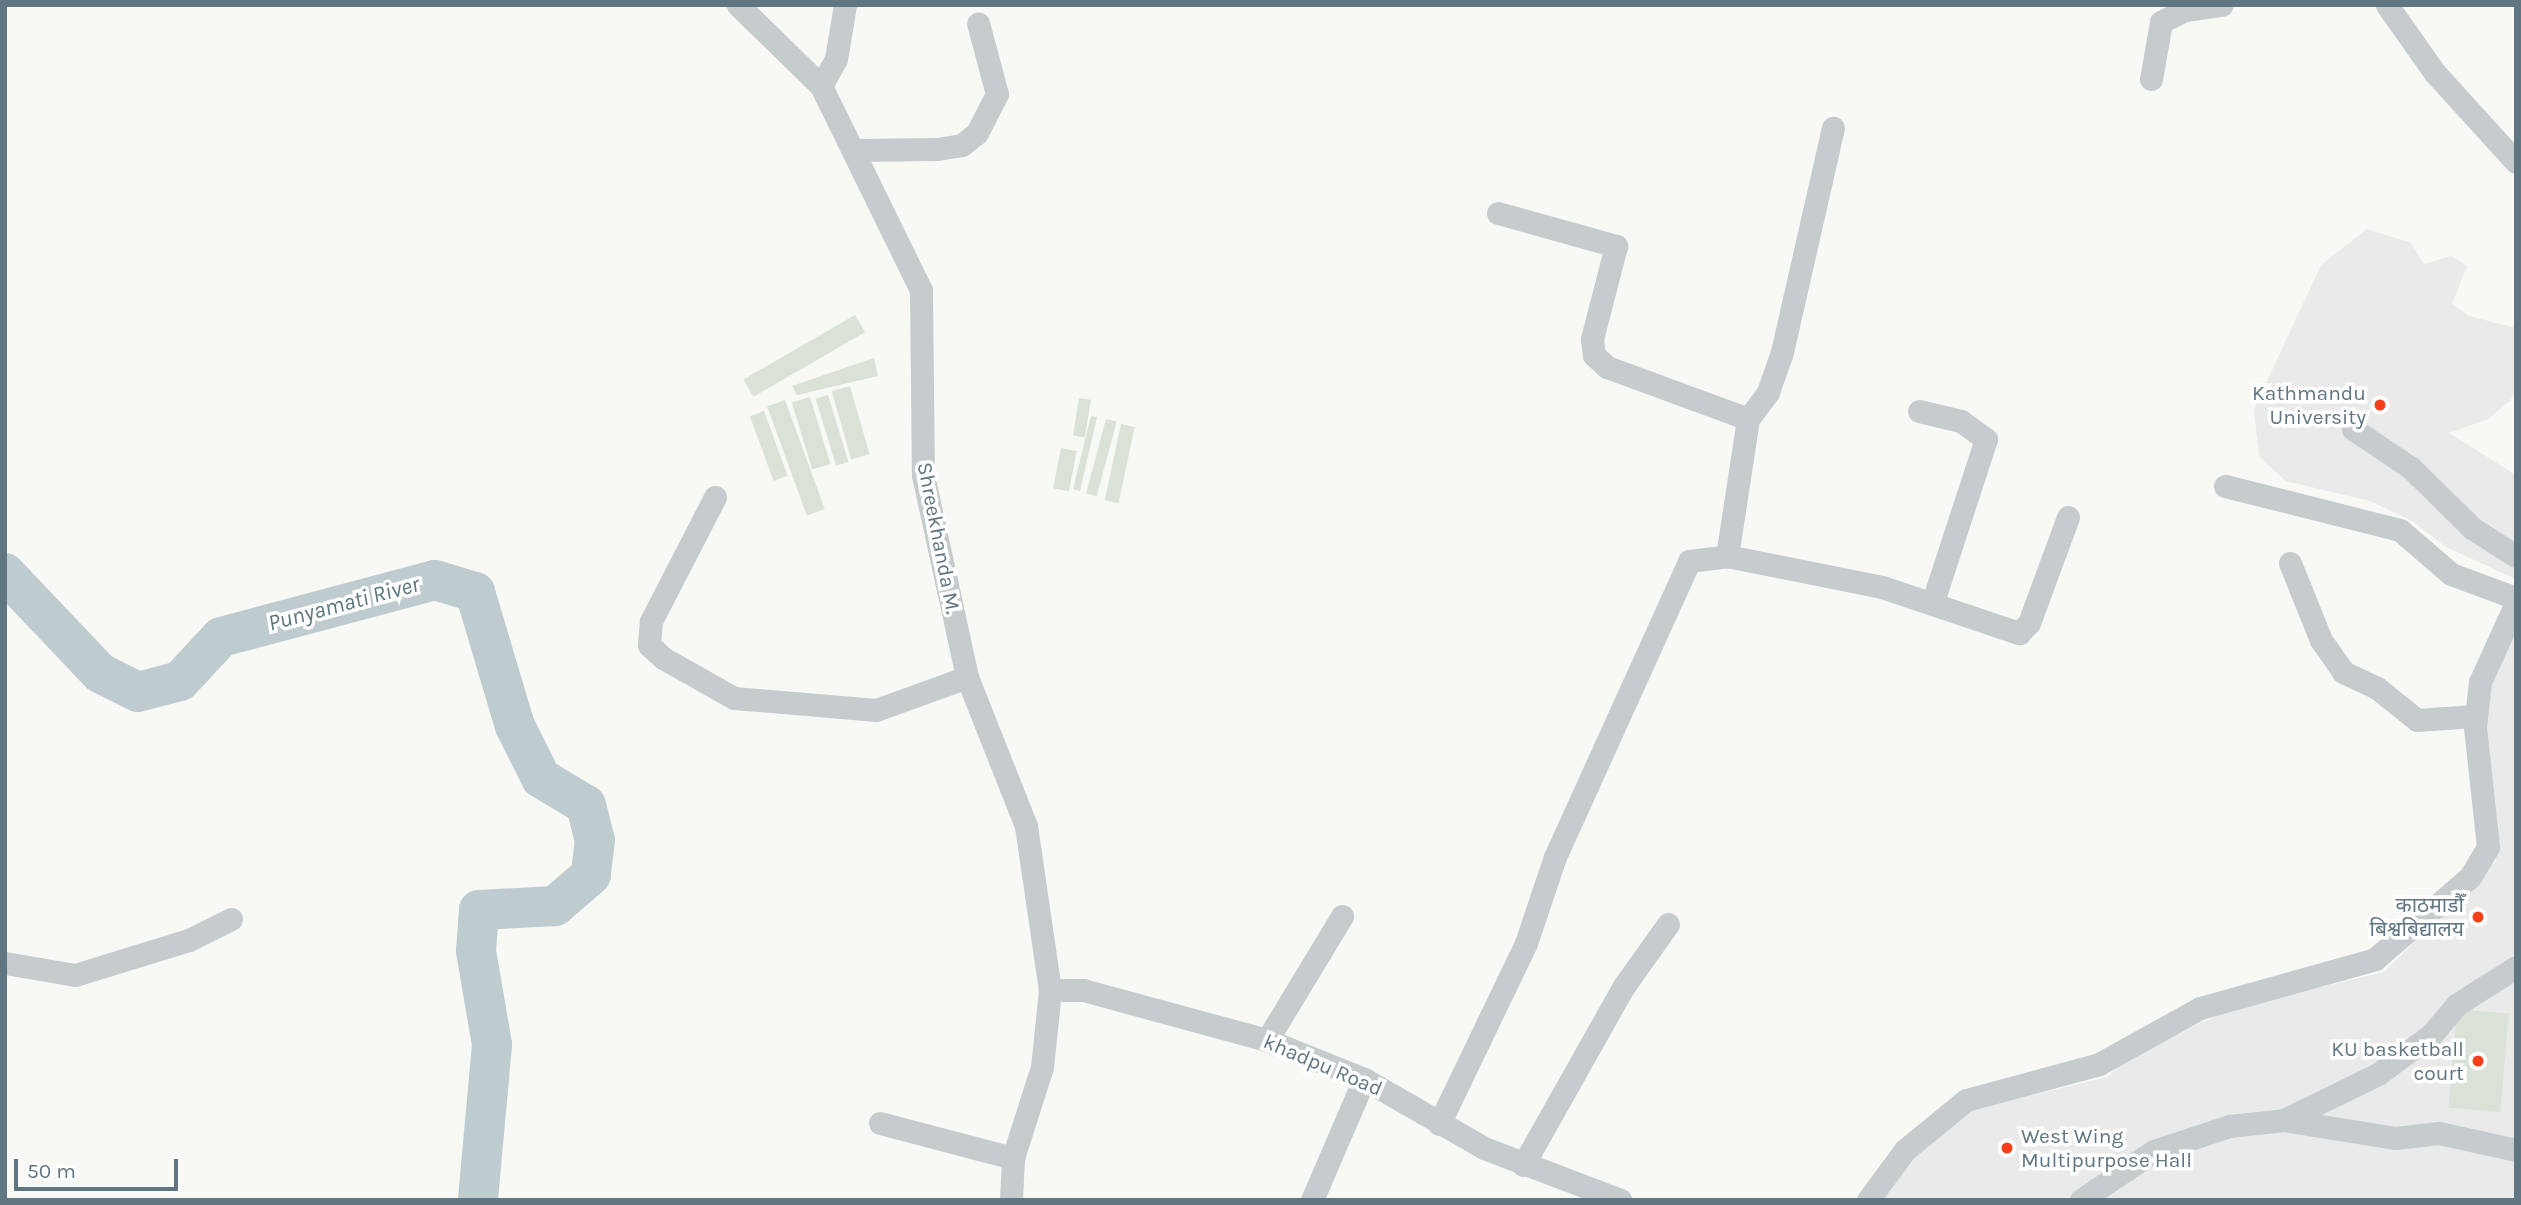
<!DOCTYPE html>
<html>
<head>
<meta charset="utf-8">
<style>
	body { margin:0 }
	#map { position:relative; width:2521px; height:1205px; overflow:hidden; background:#f8f8f5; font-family:Karla,"Noto Sans Devanagari",sans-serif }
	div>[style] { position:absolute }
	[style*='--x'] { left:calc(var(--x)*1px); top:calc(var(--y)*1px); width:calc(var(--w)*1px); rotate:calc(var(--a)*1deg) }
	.built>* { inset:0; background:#e9eae9 }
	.green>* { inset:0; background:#dae1d6; transform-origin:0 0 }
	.river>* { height:40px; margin:-20px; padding:0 20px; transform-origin:20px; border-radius:20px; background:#becbcf }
	.minor>* { height:23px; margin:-11.5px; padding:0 11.5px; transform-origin:11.5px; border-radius:11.5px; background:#c6cbce }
	.dots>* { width:19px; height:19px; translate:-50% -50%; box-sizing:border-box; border:4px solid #fff; border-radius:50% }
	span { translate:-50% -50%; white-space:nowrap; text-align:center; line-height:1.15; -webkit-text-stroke:7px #fff; paint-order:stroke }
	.poi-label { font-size:21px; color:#617683 }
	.right { translate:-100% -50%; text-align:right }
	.left { translate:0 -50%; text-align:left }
	.street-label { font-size:21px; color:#617683 }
	.water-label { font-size:23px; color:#5b767d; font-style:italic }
	.frame { position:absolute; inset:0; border:7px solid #617683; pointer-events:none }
	.scale { position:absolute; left:14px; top:1159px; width:164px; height:32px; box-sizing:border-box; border:4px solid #617683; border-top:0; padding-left:9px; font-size:21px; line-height:24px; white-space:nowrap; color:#617683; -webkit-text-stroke:5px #fff; paint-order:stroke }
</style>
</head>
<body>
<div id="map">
	<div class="built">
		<i style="clip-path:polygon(2367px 229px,2411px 243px,2424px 264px,2451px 256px,2467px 266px,2452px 304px,2469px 316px,2516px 328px,2516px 389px,2510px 401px,2488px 419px,2449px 433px,2516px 475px,2516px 579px,2446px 547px,2412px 521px,2370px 501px,2286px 481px,2259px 457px,2254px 409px,2321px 265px)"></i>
		<i style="clip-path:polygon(2516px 617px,2516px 1200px,1877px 1200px,1882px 1187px,1969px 1110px,2108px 1077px,2127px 1058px,2233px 1008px,2384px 972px,2496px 861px,2481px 718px,2491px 665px)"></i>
	</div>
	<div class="green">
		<i style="left:855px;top:315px;width:20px;height:129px;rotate:60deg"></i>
		<i style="clip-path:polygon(874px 358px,878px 376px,797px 395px,792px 386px)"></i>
		<i style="left:850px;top:386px;width:71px;height:19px;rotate:74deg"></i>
		<i style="left:828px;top:395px;width:70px;height:13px;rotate:73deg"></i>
		<i style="left:810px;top:397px;width:70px;height:19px;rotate:73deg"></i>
		<i style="left:1079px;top:398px;width:12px;height:38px;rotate:9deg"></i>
		<i style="left:785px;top:400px;width:116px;height:19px;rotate:70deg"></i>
		<i style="left:764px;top:411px;width:69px;height:15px;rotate:70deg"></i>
		<i style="clip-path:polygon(1091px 416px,1097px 417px,1080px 491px,1073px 489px)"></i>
		<i style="left:1106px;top:419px;width:11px;height:77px;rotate:15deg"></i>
		<i style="left:1121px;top:424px;width:14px;height:78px;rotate:12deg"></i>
		<i style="left:1061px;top:448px;width:16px;height:41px;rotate:11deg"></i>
		<i style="left:2457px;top:1009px;width:52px;height:99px;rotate:5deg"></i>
	</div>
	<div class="river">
		<i style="--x:5;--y:573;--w:138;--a:46.5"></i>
		<i style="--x:100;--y:673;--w:42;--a:26.6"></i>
		<i style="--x:138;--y:692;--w:43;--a:-14.7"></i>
		<i style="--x:180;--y:681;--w:60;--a:-47"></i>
		<i style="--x:221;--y:637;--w:221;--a:-14.9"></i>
		<i style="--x:435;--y:580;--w:42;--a:16.7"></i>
		<i style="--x:475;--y:592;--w:140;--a:73.4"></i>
		<i style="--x:515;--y:726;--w:58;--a:63.4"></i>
		<i style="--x:541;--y:778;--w:52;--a:31"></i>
		<i style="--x:586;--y:805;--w:36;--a:76"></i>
		<i style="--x:595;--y:840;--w:35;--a:97"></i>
		<i style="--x:591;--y:875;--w:48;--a:139.3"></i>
		<i style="--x:555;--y:906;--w:76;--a:177"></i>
		<i style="--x:479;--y:910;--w:41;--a:94.2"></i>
		<i style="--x:476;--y:951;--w:95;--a:80.3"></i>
		<i style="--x:492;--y:1045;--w:156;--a:95.2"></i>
	</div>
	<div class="minor">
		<i style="--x:738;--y:5;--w:116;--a:44.3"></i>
		<i style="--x:821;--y:86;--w:227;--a:63.9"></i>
		<i style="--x:921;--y:290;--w:185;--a:89.4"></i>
		<i style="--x:923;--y:475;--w:207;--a:77.7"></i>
		<i style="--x:967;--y:677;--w:160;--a:68.4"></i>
		<i style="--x:1026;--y:826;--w:166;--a:81.7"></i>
		<i style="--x:1050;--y:990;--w:77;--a:95.9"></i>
		<i style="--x:1042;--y:1067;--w:96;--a:107.7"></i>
		<i style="--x:1013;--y:1158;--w:42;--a:92.7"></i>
		<i style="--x:2387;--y:5;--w:83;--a:54.8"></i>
		<i style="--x:2435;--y:73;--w:120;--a:47.7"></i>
		<i style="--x:2151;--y:79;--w:58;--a:-80"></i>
		<i style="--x:2161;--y:22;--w:27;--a:-27"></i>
		<i style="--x:2185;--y:10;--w:37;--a:-8"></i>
		<i style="--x:821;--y:86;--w:31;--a:-61"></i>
		<i style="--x:836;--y:59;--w:55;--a:-80.5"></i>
		<i style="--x:854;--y:150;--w:83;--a:-0.7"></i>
		<i style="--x:937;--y:149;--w:25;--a:-9"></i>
		<i style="--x:962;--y:145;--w:19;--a:-39"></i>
		<i style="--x:977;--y:133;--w:44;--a:-62.9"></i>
		<i style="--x:997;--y:94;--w:73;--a:-105"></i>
		<i style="--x:1498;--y:213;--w:123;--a:15.6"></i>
		<i style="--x:1616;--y:246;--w:96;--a:104.5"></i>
		<i style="--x:1592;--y:339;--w:16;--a:83"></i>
		<i style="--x:1594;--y:355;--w:18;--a:43"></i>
		<i style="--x:1607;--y:367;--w:150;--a:20.2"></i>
		<i style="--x:1748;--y:419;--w:139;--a:98.7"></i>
		<i style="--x:1919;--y:411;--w:43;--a:13.4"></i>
		<i style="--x:1961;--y:421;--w:31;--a:36"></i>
		<i style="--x:1986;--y:439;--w:170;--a:108.1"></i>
		<i style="--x:1748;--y:419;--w:34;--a:-53"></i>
		<i style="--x:1768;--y:392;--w:42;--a:-70.7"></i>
		<i style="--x:1782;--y:352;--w:230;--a:-77.2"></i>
		<i style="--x:2353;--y:429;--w:70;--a:33.9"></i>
		<i style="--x:2411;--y:468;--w:86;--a:44.5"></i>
		<i style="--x:2472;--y:528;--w:52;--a:32.5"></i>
		<i style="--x:2225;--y:486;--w:180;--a:14.1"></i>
		<i style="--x:2400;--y:530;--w:67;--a:40.8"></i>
		<i style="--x:2451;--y:574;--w:69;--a:20.3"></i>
		<i style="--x:715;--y:497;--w:140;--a:117.3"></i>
		<i style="--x:651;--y:621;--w:24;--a:95"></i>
		<i style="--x:649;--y:645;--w:19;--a:43"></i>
		<i style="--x:663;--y:658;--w:81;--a:29.4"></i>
		<i style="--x:734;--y:698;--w:143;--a:4.8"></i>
		<i style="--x:876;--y:710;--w:97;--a:-19.9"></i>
		<i style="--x:2290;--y:563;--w:83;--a:68.1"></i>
		<i style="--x:2321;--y:640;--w:39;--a:55"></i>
		<i style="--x:2343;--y:672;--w:38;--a:25"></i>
		<i style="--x:2377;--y:688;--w:51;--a:38.7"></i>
		<i style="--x:2417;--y:720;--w:58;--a:-3.9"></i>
		<i style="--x:5;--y:963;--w:71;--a:9.7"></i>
		<i style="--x:75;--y:975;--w:119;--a:-17.1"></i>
		<i style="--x:189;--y:940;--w:47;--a:-26.6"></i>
		<i style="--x:1050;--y:990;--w:33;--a:0"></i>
		<i style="--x:1083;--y:990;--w:191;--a:15.2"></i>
		<i style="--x:1267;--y:1040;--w:105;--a:21.9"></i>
		<i style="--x:1364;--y:1079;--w:138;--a:29.9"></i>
		<i style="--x:1484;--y:1148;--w:146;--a:20.9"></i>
		<i style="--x:1267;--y:1040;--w:145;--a:-58.8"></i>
		<i style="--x:2284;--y:1120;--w:105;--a:-26.1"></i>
		<i style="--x:2378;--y:1074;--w:67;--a:-36.5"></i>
		<i style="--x:2432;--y:1034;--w:38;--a:-50"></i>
		<i style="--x:2456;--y:1005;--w:71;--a:-32.3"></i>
		<i style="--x:880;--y:1123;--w:138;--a:14.7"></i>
		<i style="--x:1439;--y:1124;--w:201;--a:-64.3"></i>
		<i style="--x:1526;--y:943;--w:91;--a:-71.4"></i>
		<i style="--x:1555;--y:857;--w:325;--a:-65.6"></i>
		<i style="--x:1689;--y:561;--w:38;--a:-7"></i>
		<i style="--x:1727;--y:556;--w:158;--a:11.3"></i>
		<i style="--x:1882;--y:587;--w:145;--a:18.6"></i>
		<i style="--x:2019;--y:633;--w:14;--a:-45"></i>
		<i style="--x:2029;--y:623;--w:113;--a:-69.8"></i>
		<i style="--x:1523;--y:1165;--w:206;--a:-60.6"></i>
		<i style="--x:1624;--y:986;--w:76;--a:-54.6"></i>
		<i style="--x:1312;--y:1200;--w:132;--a:-66.7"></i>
		<i style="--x:1868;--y:1200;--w:62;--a:-53.5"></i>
		<i style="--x:1905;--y:1150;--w:79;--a:-39.3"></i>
		<i style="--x:1966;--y:1100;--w:138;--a:-15.1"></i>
		<i style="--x:2099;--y:1064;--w:115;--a:-29"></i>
		<i style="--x:2200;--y:1008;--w:182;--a:-15.6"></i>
		<i style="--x:2375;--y:959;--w:125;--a:-40.8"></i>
		<i style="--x:2470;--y:877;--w:35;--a:-59"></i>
		<i style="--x:2488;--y:847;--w:121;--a:-96.2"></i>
		<i style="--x:2475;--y:727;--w:45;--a:-83.7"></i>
		<i style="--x:2480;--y:682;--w:87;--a:-65.5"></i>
		<i style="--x:2081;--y:1200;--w:88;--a:-33.9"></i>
		<i style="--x:2154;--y:1151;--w:79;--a:-18.4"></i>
		<i style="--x:2229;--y:1126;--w:55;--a:-6.2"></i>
		<i style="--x:2284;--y:1120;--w:112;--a:9.2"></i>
		<i style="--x:2395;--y:1138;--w:44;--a:-6.5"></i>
		<i style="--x:2439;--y:1133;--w:79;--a:12.4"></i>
	</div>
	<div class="dots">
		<i style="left:2380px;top:405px;background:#f3401b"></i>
		<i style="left:2478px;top:917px;background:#f3401b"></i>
		<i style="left:2478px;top:1061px;background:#f3401b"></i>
		<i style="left:2007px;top:1148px;background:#f3401b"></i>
	</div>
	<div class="poi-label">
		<span class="right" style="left:2366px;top:405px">Kathmandu<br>University</span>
		<span class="right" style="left:2464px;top:917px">काठमाडौँ<br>बिश्वबिद्यालय</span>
		<span class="right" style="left:2464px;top:1061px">KU basketball<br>court</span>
		<span class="left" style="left:2021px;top:1148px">West Wing<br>Multipurpose Hall</span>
	</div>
	<div class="street-label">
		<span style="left:939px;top:538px;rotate:79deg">Shreekhanda M.</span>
		<span style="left:1323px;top:1065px;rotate:23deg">khadpu Road</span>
	</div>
	<div class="water-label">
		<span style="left:344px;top:604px;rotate:-15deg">Punyamati River</span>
	</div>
	<div class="frame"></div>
	<div class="scale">50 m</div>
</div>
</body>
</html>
